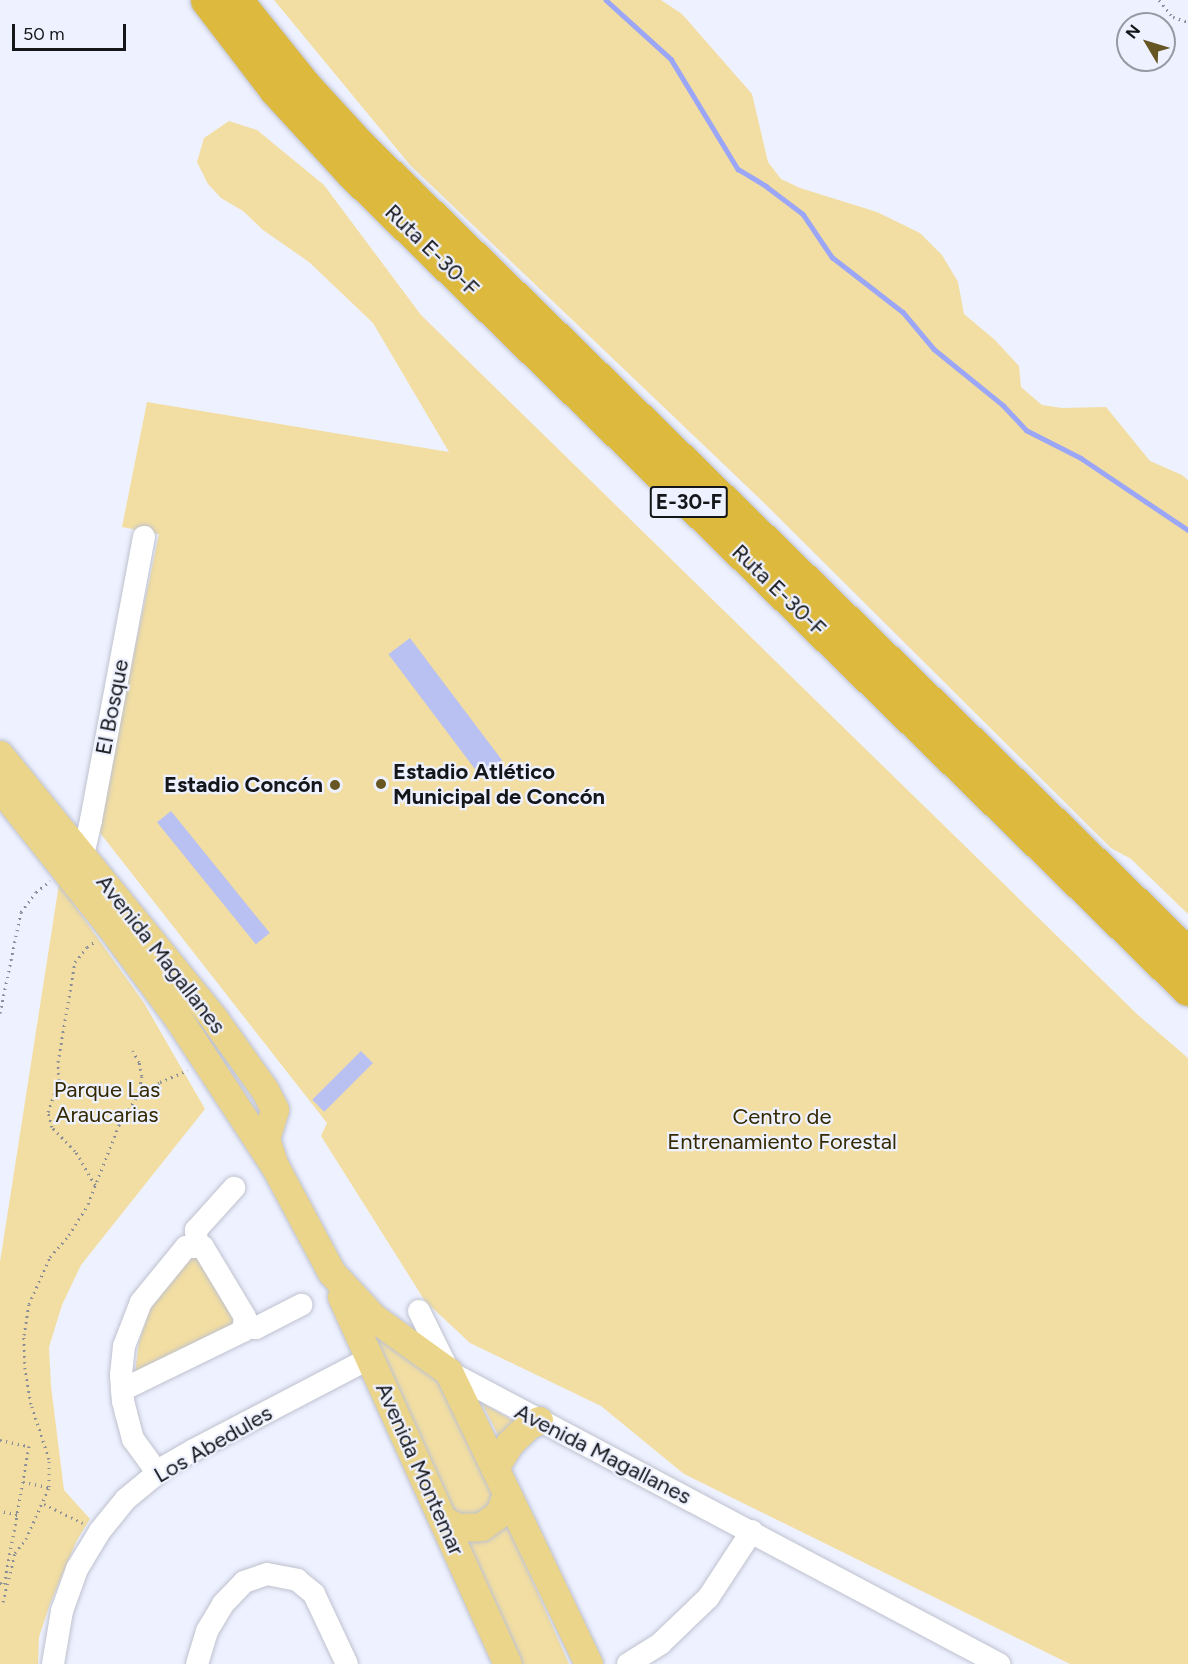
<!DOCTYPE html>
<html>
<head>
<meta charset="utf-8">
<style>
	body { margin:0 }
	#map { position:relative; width:1188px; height:1664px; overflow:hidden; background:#eef1ff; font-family:Figtree,sans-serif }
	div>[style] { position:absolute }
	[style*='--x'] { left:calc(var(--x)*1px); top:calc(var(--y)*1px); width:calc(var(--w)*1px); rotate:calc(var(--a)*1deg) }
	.green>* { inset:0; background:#f2dea2 }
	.stream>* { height:4.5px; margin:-2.25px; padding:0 2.25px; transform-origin:2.25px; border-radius:2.25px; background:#9ba6f6 }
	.building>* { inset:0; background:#b9c1f2; transform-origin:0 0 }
	.path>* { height:3px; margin-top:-1.5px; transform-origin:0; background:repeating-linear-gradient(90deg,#8c8e97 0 1.5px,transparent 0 6px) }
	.roads { filter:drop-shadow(0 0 2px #bec1ce) drop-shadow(0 0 2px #bec1ce) }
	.minor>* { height:22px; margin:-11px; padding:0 11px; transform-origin:11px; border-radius:11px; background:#fff }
	.major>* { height:28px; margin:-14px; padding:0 14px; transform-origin:14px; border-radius:14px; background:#ebd58b }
	.highway>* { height:33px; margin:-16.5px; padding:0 16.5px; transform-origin:16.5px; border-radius:16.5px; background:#ddb93e }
	.dots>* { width:16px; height:16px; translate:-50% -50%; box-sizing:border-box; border:3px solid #eef1ff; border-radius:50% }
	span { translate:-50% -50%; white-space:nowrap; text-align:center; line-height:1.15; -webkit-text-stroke:4.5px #eef1ff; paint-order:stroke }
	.shield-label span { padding:2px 4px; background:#eef1ff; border:2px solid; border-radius:4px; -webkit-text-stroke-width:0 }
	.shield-label { font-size:21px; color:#15161a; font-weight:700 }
	.street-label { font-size:22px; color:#15161a }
	.poi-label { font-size:22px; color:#15161a; font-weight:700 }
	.left { translate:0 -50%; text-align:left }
	.right { translate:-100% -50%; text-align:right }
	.park-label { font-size:22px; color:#342900 }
	.north { position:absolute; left:1116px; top:12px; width:60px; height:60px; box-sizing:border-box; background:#eef1ff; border:2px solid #9799a3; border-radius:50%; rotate:308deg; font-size:16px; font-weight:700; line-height:24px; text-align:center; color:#15161a }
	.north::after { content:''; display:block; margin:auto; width:21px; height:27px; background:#655623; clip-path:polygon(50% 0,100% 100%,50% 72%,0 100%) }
	.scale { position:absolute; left:12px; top:24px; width:114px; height:27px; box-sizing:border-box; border:3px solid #15161a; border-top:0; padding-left:8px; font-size:18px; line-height:21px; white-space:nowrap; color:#15161a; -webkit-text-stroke:4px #eef1ff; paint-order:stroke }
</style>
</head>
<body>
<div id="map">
	<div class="green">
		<i style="clip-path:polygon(274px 0,661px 0,682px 14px,752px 94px,768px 162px,781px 179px,800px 188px,877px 212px,920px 233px,942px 255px,958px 282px,964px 314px,995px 340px,1019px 366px,1021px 387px,1042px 405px,1062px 408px,1106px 407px,1150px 461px,1182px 475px,1188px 480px,1188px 914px,1131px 859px,1111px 848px,760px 499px,410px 165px)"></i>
		<i style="clip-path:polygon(229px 121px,257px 130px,324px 185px,421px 315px,1138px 1015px,1188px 1058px,1188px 1664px,1070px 1664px,684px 1474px,601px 1406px,470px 1343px,425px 1301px,321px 1136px,327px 1123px,97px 829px,159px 534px,122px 527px,147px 402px,449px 452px,373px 323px,309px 262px,263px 230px,243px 211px,221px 198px,208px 184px,197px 162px,204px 138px)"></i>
		<i style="clip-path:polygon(59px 884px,144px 1003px,205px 1109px,81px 1265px,62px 1305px,49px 1347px,51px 1386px,64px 1490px,90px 1519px,77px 1540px,50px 1604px,39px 1637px,38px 1664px,0 1664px,0 1262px)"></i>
		<i style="clip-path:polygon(196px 1256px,234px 1320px,233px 1324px,135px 1373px,139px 1342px,150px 1309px,190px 1259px)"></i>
		<i style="clip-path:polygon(368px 1329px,440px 1376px,496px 1500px,486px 1516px,454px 1517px)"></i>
		<i style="clip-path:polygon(483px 1405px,485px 1405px,517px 1423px,500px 1439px)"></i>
		<i style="clip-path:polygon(505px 1519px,569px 1664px,519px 1664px,461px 1538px)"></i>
	</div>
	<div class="stream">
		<i style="--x:606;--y:0;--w:88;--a:42.2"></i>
		<i style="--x:671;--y:59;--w:129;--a:58.7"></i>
		<i style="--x:738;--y:169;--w:33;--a:31"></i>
		<i style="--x:766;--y:186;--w:46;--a:37.1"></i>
		<i style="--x:803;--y:214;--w:52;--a:56"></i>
		<i style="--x:832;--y:257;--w:90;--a:37.8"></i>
		<i style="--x:903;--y:312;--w:48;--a:50"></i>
		<i style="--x:934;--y:349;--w:89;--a:39.1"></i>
		<i style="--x:1003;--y:405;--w:34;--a:47"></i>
		<i style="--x:1026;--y:430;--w:62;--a:27"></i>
		<i style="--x:1081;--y:458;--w:129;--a:33.9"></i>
	</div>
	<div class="building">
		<i style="left:410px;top:638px;width:153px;height:27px;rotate:53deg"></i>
		<i style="left:171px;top:811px;width:157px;height:18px;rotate:51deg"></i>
		<i style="left:361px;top:1051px;width:17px;height:69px;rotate:45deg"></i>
	</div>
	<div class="path">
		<i style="--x:1159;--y:0;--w:22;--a:51"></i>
		<i style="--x:1173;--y:17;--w:16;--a:18"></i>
		<i style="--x:0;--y:1013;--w:103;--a:-78.3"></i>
		<i style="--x:21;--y:912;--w:25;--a:-53"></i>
		<i style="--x:36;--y:892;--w:18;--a:-38"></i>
		<i style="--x:138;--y:1097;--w:27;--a:-34"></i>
		<i style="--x:160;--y:1082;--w:30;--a:-23"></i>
		<i style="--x:95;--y:1185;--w:39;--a:-120"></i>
		<i style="--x:75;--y:1151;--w:33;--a:-134"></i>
		<i style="--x:52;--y:1127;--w:16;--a:-105"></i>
		<i style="--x:48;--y:1112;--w:34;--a:-71"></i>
		<i style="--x:59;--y:1080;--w:18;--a:-93"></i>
		<i style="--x:58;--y:1062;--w:101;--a:-80.4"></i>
		<i style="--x:75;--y:962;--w:19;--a:-51"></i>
		<i style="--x:87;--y:947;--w:11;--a:-34"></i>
		<i style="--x:0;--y:1440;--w:30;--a:12"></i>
		<i style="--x:29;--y:1446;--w:69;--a:100"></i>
		<i style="--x:17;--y:1514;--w:17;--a:-170"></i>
		<i style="--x:23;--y:1482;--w:26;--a:11"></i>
		<i style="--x:44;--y:1504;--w:43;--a:26"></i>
		<i style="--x:0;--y:1583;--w:4;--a:14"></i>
		<i style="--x:4;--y:1584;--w:70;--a:-79.3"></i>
		<i style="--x:17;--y:1515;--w:3;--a:180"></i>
		<i style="--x:3;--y:1602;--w:50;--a:-76.2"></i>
		<i style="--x:15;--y:1553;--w:18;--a:-52"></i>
		<i style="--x:26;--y:1539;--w:57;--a:-66.1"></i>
		<i style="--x:49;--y:1487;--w:28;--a:-90"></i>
		<i style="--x:49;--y:1459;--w:58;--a:-108.1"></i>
		<i style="--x:31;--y:1404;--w:36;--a:-100"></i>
		<i style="--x:25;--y:1369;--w:34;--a:-92"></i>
		<i style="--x:24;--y:1335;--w:31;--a:-81"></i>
		<i style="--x:29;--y:1304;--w:51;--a:-65.9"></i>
		<i style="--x:50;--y:1257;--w:29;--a:-49"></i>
		<i style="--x:69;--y:1235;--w:36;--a:-58"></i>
		<i style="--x:88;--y:1204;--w:85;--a:-68.6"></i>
		<i style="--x:119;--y:1125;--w:36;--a:-58"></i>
		<i style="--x:138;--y:1095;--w:19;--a:-78"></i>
		<i style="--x:142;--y:1076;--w:14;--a:-102"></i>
		<i style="--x:139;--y:1062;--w:13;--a:-119"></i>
	</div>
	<div class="roads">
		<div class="minor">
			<i style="--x:72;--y:864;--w:14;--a:-39"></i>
			<i style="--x:83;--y:855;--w:36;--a:-77"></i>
			<i style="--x:91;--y:820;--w:288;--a:-79.4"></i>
			<i style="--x:197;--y:1245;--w:15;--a:-94"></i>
			<i style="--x:196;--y:1230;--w:57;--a:-47.9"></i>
			<i style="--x:419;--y:1311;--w:68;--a:63.8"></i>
			<i style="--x:449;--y:1372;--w:623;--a:27.96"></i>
			<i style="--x:245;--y:1327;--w:11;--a:5"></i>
			<i style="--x:256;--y:1328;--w:51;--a:-27.1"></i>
			<i style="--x:122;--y:1390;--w:135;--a:-26"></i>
			<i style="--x:243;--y:1331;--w:14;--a:-82"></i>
			<i style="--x:245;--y:1317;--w:82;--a:-121"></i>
			<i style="--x:203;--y:1247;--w:17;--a:180"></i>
			<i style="--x:186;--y:1247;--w:71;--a:129.3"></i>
			<i style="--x:141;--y:1302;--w:47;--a:111.1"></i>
			<i style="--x:124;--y:1346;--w:29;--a:96"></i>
			<i style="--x:121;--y:1375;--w:15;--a:86"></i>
			<i style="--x:122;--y:1390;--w:11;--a:85"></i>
			<i style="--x:123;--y:1401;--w:12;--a:76"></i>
			<i style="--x:126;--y:1413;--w:27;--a:75"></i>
			<i style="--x:133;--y:1439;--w:41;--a:54"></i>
			<i style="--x:53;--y:1664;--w:54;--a:-80.4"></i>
			<i style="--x:62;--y:1611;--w:45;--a:-70.3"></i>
			<i style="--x:77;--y:1569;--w:44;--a:-58.8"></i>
			<i style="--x:100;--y:1531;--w:41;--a:-50.9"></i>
			<i style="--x:126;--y:1499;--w:52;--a:-39.5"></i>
			<i style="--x:166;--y:1466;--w:32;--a:-30"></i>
			<i style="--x:194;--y:1450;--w:199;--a:-27.6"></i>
			<i style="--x:197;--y:1664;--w:34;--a:-73"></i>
			<i style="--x:207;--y:1631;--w:31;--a:-59"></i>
			<i style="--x:223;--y:1604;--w:30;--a:-46"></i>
			<i style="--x:244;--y:1582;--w:24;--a:-19"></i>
			<i style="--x:267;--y:1574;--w:31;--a:11"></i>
			<i style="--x:297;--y:1580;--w:22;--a:39"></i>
			<i style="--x:314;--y:1594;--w:77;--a:64.8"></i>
			<i style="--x:628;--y:1664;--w:39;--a:-32"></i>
			<i style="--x:661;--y:1643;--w:65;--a:-43.8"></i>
			<i style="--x:708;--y:1598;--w:80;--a:-56.7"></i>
		</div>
		<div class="major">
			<i style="--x:0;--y:755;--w:341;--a:50.9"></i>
			<i style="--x:215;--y:1020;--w:86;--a:54.5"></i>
			<i style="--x:265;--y:1090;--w:22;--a:63"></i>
			<i style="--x:275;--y:1110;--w:30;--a:107"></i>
			<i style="--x:266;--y:1139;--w:23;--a:72"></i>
			<i style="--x:0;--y:788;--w:181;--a:51.5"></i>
			<i style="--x:113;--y:930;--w:109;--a:53.5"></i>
			<i style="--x:178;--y:1018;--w:179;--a:56.8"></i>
			<i style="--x:276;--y:1168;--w:119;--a:61.9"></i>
			<i style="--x:332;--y:1273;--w:62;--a:47"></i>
			<i style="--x:374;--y:1318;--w:92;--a:35.8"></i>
			<i style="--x:449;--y:1372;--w:324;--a:64.4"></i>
			<i style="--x:342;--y:1297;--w:403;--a:65.7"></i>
			<i style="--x:495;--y:1468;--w:28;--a:-58"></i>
			<i style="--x:510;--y:1444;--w:28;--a:-44"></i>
			<i style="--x:530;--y:1425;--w:10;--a:-24"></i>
			<i style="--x:443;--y:1520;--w:17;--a:28"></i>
			<i style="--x:458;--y:1528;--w:24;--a:-2"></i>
			<i style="--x:482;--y:1527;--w:22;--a:-36"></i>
			<i style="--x:500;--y:1514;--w:20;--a:-70"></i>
		</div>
		<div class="highway">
			<i style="--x:207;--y:0;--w:112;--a:52.6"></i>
			<i style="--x:275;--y:89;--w:114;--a:47.5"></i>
			<i style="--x:352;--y:173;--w:1168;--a:44.31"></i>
			<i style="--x:236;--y:0;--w:110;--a:51.3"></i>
			<i style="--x:305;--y:86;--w:81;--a:47.5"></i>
			<i style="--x:360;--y:146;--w:1157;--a:44.3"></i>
		</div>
	</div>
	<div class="dots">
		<i style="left:381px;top:784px;background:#655623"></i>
		<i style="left:335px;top:785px;background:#655623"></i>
	</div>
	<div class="shield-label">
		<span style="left:689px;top:502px">E-30-F</span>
	</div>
	<div class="street-label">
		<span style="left:432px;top:250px;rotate:44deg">Ruta E-30-F</span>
		<span style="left:779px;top:590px;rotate:44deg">Ruta E-30-F</span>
		<span style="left:112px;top:707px;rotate:-79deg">El Bosque</span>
		<span style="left:161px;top:954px;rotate:52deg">Avenida Magallanes</span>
		<span style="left:213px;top:1444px;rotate:-30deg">Los Abedules</span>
		<span style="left:603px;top:1454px;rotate:27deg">Avenida Magallanes</span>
		<span style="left:420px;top:1469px;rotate:66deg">Avenida Montemar</span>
	</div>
	<div class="poi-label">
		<span class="left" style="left:393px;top:784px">Estadio Atlético<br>Municipal de Concón</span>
		<span class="right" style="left:323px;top:785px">Estadio Concón</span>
	</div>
	<div class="park-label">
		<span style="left:107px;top:1102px">Parque Las<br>Araucarias</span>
		<span style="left:782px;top:1129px">Centro de<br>Entrenamiento Forestal</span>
	</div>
	<div class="north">N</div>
	<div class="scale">50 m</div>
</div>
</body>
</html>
